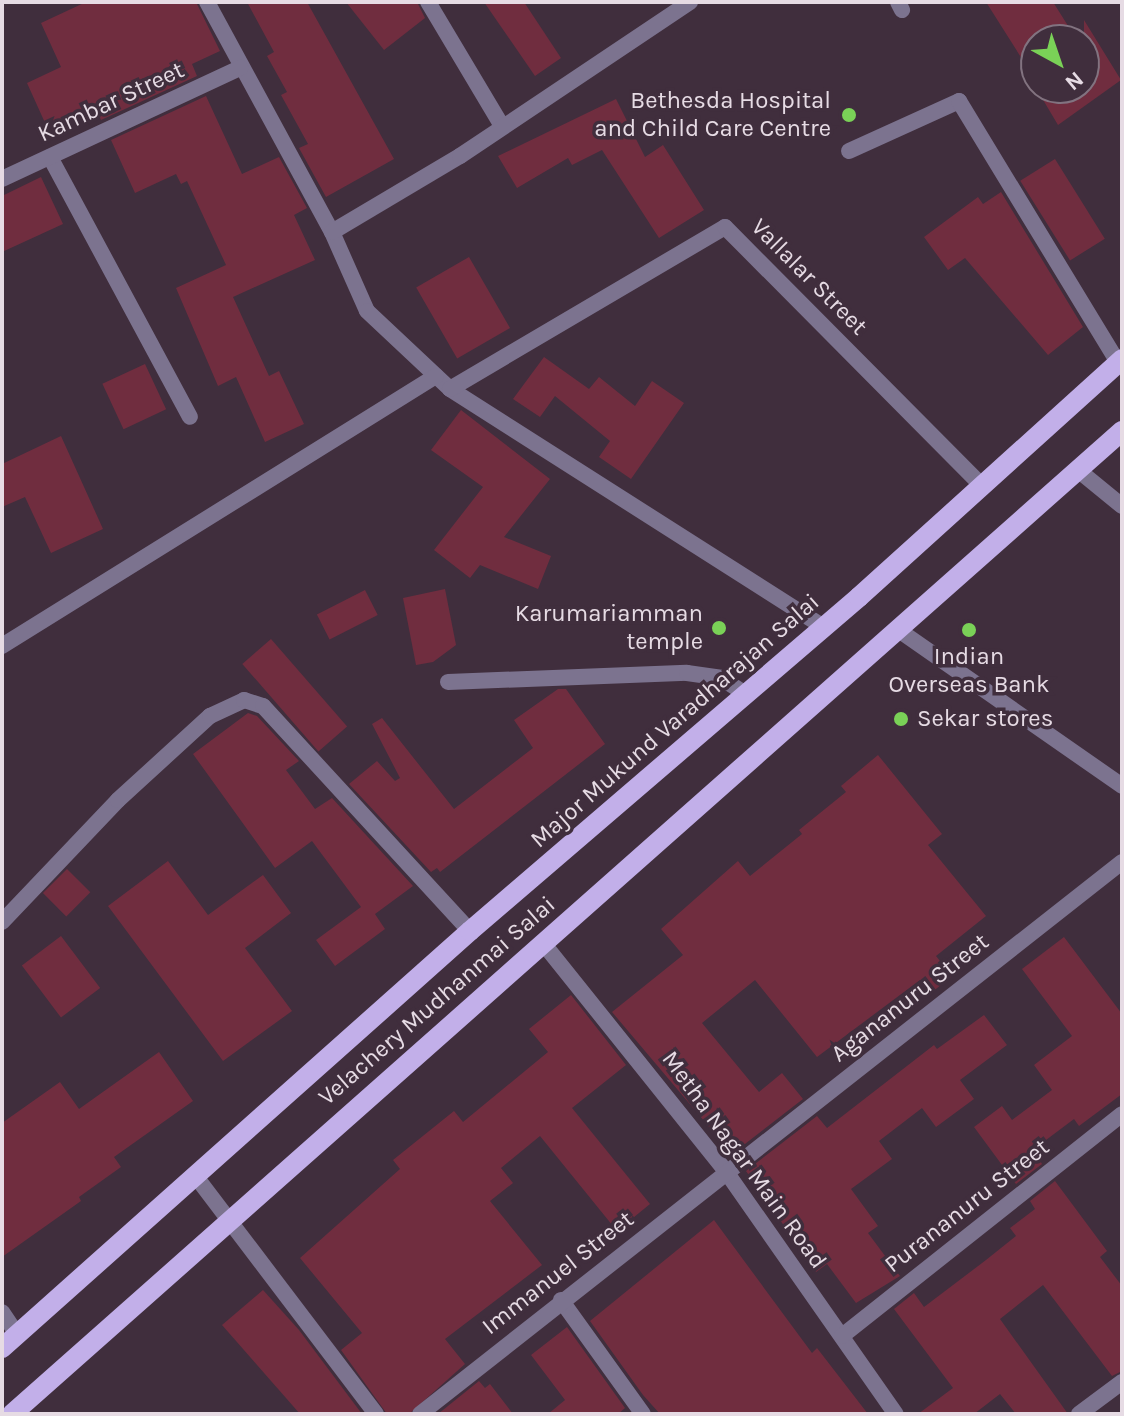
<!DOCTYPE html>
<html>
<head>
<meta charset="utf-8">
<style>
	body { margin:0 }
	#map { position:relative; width:1124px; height:1416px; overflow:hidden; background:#402e3d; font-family:Karla,sans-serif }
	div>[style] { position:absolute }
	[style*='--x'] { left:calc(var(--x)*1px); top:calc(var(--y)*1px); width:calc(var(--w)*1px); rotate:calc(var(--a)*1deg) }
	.building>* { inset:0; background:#702d3f; transform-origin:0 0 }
	.service>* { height:16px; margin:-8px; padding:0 8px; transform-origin:8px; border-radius:8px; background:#7c738f }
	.minor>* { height:16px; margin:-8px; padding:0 8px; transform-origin:8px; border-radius:8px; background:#7c738f }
	.tertiary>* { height:16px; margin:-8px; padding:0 8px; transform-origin:8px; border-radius:8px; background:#7c738f }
	.primary>* { height:20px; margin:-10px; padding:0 10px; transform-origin:10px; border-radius:10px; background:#c2afe9 }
	.dots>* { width:22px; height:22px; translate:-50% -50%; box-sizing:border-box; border:4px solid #402e3d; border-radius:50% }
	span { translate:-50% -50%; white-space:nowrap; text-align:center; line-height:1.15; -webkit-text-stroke:7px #402e3d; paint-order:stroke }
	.poi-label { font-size:24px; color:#e6dbe4 }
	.right { translate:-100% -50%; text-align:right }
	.left { translate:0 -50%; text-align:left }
	.street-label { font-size:24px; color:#e6dbe4 }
	.frame { position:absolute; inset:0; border:4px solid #e6dbe4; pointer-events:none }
	.north { position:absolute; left:1020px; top:24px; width:80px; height:80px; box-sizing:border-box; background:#402e3d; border:2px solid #827380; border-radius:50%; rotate:140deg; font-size:22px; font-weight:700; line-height:32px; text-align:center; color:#e6dbe4 }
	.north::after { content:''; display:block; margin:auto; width:28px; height:36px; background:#7ad157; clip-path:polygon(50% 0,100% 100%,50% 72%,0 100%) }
</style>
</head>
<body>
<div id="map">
	<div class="building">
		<i style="clip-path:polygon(86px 2px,196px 2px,220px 51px,192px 64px,197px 76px,101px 120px,95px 106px,46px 125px,27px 83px,61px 67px,41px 23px)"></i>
		<i style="clip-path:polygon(247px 2px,307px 2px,394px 159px,326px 197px,299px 148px,308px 144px,281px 95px,287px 92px,267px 56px,274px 52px)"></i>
		<i style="clip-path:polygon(346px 2px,417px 2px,425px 18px,384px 50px)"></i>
		<i style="clip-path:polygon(484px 2px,524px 2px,561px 58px,535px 76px)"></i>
		<i style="clip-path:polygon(986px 2px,1053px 2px,1077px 40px,1036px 40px,1036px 81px)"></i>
		<i style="clip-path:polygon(1084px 20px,1121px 80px,1058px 125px,1036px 88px,1084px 90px)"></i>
		<i style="clip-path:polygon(206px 96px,242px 174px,279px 157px,307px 208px,294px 215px,315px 260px,233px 297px,269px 376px,279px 371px,304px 424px,265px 442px,236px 377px,218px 386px,176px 288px,226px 265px,187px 181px,181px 184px,176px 174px,135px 193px,111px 140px)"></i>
		<i style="clip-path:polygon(616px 99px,645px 157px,663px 145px,704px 210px,659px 238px,602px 150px,572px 165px,568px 158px,517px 188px,498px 156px)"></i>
		<i style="left:1055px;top:159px;width:94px;height:41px;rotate:58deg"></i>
		<i style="clip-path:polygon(41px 177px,63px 224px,2px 252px,2px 196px)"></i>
		<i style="clip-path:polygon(1001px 192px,1083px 327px,1048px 355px,965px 258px,948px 270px,924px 237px,978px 197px,983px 204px)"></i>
		<i style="left:469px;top:257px;width:82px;height:61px;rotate:60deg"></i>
		<i style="clip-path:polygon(544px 357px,589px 389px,599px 377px,635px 406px,652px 381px,684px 403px,631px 479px,599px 457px,610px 441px,555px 396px,540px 417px,513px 399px)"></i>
		<i style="left:145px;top:364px;width:50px;height:47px;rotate:65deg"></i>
		<i style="clip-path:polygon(461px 410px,550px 479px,504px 537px,551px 556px,538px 589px,480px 565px,470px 578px,434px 550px,483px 487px,431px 450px)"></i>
		<i style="clip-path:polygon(61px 436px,103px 529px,51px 553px,25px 497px,2px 507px,2px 464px)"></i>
		<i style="clip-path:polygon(445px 589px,456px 645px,433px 662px,416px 665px,403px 598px)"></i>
		<i style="left:365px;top:590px;width:28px;height:54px;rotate:63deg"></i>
		<i style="left:271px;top:639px;width:116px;height:38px;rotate:49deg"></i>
		<i style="clip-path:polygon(558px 689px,566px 689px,605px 744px,440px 872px,437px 868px,431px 872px,349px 784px,377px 761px,395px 781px,400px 778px,372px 724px,382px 718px,454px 809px,533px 748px,514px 720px)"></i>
		<i style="clip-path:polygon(248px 713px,257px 716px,299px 761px,286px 770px,315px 809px,332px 798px,413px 886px,375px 914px,385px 929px,335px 966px,316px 940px,361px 907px,312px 841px,275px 868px,193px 754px)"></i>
		<i style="clip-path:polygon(878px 755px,942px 834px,928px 845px,986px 916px,936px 956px,952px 976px,931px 993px,920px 980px,817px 1057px,755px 980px,702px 1023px,759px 1092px,782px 1073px,803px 1099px,732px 1154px,612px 1012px,683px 955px,661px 929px,738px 861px,750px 876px,802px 834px,799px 830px,846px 792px,841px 786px)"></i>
		<i style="clip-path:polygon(168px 861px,208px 915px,263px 875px,291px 913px,245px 948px,292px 1011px,223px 1061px,108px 906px)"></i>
		<i style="left:67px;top:869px;width:33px;height:34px;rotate:45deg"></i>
		<i style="left:61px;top:936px;width:65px;height:49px;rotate:53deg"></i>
		<i style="clip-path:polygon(1064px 937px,1122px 1014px,1122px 1094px,1079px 1126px,1074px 1119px,1034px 1149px,1042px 1164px,1016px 1184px,974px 1127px,1002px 1106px,1012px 1120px,1052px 1090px,1034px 1065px,1072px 1036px,1022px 969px)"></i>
		<i style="clip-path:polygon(571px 995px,626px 1065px,572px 1108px,650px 1204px,617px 1231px,540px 1136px,501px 1168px,513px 1183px,490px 1201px,542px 1265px,445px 1339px,465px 1364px,409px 1414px,387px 1414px,341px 1350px,362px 1333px,300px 1258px,400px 1169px,393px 1160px,454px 1111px,463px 1122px,548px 1052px,529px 1029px)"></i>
		<i style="clip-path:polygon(984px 1015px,1007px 1045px,960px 1080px,974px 1099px,936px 1127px,922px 1108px,879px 1141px,892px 1159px,851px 1189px,878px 1226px,868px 1233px,900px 1276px,856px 1303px,827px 1264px,816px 1272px,746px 1171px,817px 1116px,827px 1128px,934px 1045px,937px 1049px)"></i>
		<i style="clip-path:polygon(159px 1052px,193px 1101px,114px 1157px,121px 1167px,79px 1197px,81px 1201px,2px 1257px,2px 1123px,60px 1082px,79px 1109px)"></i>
		<i style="clip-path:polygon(1055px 1181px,1107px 1251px,1100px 1257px,1122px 1286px,1122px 1371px,1112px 1376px,1043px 1285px,1000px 1319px,1068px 1414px,1016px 1414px,1000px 1394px,974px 1414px,918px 1414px,953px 1388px,894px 1309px,914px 1293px,924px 1307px,986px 1260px,1016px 1236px,1010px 1228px,1035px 1209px,1030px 1201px)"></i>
		<i style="clip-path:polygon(714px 1220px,812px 1353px,817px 1348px,868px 1414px,660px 1414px,643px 1395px,590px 1321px)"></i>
		<i style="clip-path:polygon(263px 1290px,299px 1330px,362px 1414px,300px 1414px,222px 1325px)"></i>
		<i style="clip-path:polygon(567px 1327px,625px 1408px,618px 1414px,548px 1414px,565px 1400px,531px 1355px)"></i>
		<i style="clip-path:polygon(479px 1381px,485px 1388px,490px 1384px,513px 1414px,438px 1414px)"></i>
	</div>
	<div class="service">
		<i style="--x:898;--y:2;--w:9;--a:63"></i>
	</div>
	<div class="minor">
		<i style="--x:207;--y:2;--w:262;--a:61.5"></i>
		<i style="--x:332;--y:232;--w:86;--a:66.1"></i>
		<i style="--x:367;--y:311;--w:114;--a:43.2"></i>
		<i style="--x:450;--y:389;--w:443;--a:32.5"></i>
		<i style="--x:428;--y:2;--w:144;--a:59.2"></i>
		<i style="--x:849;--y:151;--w:121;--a:-24.4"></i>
		<i style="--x:959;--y:101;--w:306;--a:58.7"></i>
		<i style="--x:50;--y:157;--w:295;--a:61.7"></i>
		<i style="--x:2;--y:179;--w:263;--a:-25"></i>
		<i style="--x:332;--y:232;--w:149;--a:-30.7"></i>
		<i style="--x:460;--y:156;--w:277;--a:-33.8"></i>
		<i style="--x:450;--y:389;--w:319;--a:-30.5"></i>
		<i style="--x:725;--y:227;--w:365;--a:45.2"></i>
		<i style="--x:1078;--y:470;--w:57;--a:39.3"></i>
		<i style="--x:900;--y:631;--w:271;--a:34.9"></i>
		<i style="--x:2;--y:646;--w:511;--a:-31.89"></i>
		<i style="--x:448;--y:682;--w:239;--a:-2.2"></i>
		<i style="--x:687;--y:673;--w:34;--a:8"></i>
		<i style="--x:721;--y:678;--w:30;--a:33"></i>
		<i style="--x:2;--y:922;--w:168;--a:-46.4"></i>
		<i style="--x:118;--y:800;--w:125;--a:-42.4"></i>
		<i style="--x:210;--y:716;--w:38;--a:-25"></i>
		<i style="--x:244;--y:700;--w:20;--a:18"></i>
		<i style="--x:263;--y:706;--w:306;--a:47.4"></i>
		<i style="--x:543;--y:943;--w:295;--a:51.3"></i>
		<i style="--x:727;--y:1173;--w:294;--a:55"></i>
		<i style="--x:561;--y:1300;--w:140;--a:54.3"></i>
		<i style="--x:2;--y:1312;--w:27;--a:56"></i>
		<i style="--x:842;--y:1336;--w:357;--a:-38.4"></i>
		<i style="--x:420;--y:1414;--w:893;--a:-38.18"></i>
		<i style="--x:1079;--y:1414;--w:54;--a:-36.7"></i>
	</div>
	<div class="tertiary">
		<i style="--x:197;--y:1178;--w:296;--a:52.8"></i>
	</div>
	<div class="primary">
		<i style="--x:2;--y:1348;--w:627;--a:-41.7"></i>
		<i style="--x:470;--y:931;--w:513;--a:-40.65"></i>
		<i style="--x:859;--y:597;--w:355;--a:-42.1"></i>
		<i style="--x:12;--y:1414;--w:1483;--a:-41.53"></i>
	</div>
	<div class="dots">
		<i style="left:849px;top:115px;background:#7ad157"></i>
		<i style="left:719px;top:628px;background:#7ad157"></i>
		<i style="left:969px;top:630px;background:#7ad157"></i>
		<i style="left:901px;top:719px;background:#7ad157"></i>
	</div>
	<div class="poi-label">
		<span class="right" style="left:831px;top:115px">Bethesda Hospital<br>and Child Care Centre</span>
		<span class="right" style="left:703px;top:628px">Karumariamman<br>temple</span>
		<span style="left:969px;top:671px">Indian<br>Overseas Bank</span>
		<span class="left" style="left:917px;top:719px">Sekar stores</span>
	</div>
	<div class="street-label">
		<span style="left:111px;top:102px;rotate:-25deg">Kambar Street</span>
		<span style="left:809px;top:277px;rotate:45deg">Vallalar Street</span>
		<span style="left:675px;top:721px;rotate:-41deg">Major Mukund Varadharajan Salai</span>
		<span style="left:910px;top:998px;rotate:-38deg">Agananuru Street</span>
		<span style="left:437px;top:1001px;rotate:-41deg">Velachery Mudhanmai Salai</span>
		<span style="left:744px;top:1160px;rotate:54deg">Metha Nagar Main Road</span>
		<span style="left:967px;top:1206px;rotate:-38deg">Purananuru Street</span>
		<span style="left:558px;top:1273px;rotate:-38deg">Immanuel Street</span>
	</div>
	<div class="frame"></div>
	<div class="north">N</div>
</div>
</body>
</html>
